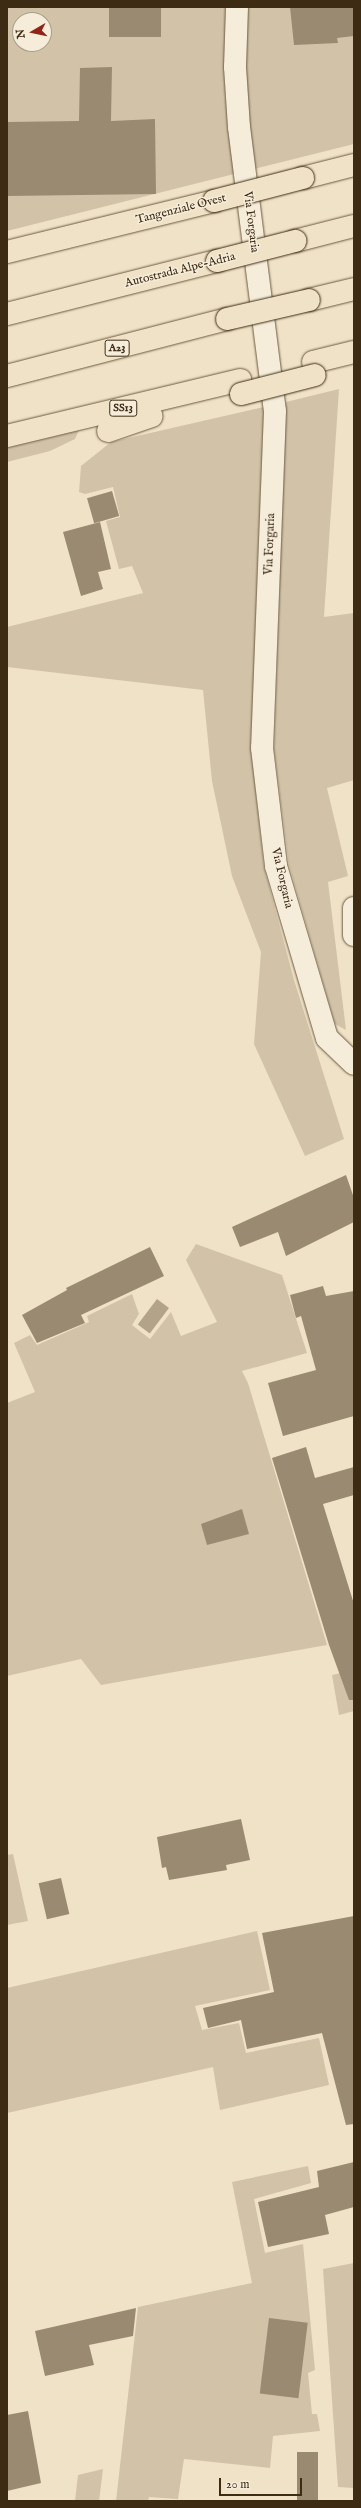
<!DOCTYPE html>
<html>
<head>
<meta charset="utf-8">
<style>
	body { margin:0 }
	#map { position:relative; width:361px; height:2508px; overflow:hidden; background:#f0e2c6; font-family:"IM FELL English",serif }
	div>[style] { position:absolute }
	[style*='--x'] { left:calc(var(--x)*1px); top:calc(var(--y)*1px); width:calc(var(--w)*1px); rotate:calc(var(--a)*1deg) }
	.green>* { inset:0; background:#d2c3a8 }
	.water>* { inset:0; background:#b3a489; transform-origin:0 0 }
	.building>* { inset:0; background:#9a8a71; transform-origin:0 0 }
	.roads { filter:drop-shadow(0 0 1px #6a5940) drop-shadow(0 0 1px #6a5940) }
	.minor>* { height:22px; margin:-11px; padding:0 11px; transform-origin:11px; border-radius:11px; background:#f5ecda }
	.highway>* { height:22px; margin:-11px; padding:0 11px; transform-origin:11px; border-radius:11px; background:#f0e2c6 }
	.bridges { filter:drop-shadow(0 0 1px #3d2b14) drop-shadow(0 0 1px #3d2b14) }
	.highway-bridge>* { height:22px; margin:-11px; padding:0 11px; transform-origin:11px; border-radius:11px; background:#f0e2c6 }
	span { translate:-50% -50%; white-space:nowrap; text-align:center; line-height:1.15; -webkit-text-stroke:3px #f5ecda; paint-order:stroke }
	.shield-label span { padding:1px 3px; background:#f5ecda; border:1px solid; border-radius:3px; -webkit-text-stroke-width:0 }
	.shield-label { font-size:11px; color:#3d2b14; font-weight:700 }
	.street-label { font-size:12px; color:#3d2b14 }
	.frame { position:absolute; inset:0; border:8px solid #3d2b14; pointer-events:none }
	.north { position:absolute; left:12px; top:12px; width:40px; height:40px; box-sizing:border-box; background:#f5ecda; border:1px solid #ab9f8b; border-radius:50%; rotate:261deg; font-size:11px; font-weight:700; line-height:16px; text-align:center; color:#3d2b14 }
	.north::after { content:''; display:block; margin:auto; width:14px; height:18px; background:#8f2418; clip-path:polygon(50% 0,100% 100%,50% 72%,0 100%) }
	.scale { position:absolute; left:219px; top:2478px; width:83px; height:18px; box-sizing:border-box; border:2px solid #3d2b14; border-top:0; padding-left:5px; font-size:12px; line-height:14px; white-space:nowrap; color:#3d2b14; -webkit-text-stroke:3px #f5ecda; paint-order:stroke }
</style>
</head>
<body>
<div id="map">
	<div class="green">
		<i style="clip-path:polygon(evenodd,7px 7px,354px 7px,354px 144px,7px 231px,7px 7px,20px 20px,44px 20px,44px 44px,20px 44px,20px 20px)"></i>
		<i style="clip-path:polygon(339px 389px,324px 617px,354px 613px,354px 780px,327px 788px,348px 876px,328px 882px,346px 1030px,335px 1024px,289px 865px,274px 749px,286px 402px)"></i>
		<i style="clip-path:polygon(264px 407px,251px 749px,264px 867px,294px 980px,344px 1139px,305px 1156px,254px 1044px,261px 952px,232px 876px,212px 781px,203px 690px,7px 667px,7px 627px,143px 593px,132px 566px,119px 569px,106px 521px,120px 517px,113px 487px,85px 494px,79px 492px,81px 466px,111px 442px)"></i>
		<i style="clip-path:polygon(79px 430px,75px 439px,50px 451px,7px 462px,7px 448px)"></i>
		<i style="clip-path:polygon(196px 1244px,282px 1275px,307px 1353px,242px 1371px,248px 1383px,327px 1645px,101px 1685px,81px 1659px,7px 1676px,7px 1403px,35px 1392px,14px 1343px,30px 1335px,37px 1345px,89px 1322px,87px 1316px,132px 1294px,139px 1314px,132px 1325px,150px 1339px,171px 1312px,181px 1336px,217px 1322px,186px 1260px)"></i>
		<i style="clip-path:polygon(354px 1670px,354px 1711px,339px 1715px,332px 1675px)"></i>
		<i style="clip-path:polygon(13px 1854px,28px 1921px,7px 1925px,7px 1855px)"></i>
		<i style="clip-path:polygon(257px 1931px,270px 1990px,195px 2006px,202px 2030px,239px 2023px,246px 2053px,319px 2038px,329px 2085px,220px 2110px,213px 2067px,7px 2113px,7px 1988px)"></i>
		<i style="clip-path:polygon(308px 2166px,311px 2183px,254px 2199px,265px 2253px,303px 2244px,315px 2370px,308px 2373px,312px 2414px,317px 2414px,320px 2431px,273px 2436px,270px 2468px,184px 2459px,178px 2499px,149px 2497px,148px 2501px,116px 2501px,138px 2307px,252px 2283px,232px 2182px)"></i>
		<i style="clip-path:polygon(354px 2263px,354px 2488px,338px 2487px,323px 2269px)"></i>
		<i style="clip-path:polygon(103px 2469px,99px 2501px,75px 2501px,78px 2475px)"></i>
	</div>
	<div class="water">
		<i style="left:157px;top:1299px;width:15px;height:32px;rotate:37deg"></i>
	</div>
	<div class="building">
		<i style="left:109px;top:7px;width:52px;height:30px"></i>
		<i style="clip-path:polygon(290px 7px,354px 7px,354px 36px,337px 38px,338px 43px,294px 45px)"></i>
		<i style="clip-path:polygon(112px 67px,111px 121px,155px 119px,156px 194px,7px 196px,7px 122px,79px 121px,80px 68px)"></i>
		<i style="left:112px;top:491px;width:26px;height:26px;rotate:74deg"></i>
		<i style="clip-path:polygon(100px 522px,111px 569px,98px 572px,103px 589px,81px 596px,63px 532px)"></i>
		<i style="clip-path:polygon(346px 1175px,354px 1198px,354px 1222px,286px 1256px,278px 1232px,240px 1247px,232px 1227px)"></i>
		<i style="clip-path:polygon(150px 1247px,164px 1276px,81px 1315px,85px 1323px,37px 1343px,22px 1315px,67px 1290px,66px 1288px)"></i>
		<i style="clip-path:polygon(323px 1286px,326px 1296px,354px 1291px,354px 1416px,283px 1436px,268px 1383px,316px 1370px,301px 1316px,296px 1318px,290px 1295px)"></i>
		<i style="clip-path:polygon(306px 1447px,315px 1478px,354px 1467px,354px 1495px,323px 1504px,354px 1604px,354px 1700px,349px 1700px,329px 1645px,272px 1458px)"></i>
		<i style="clip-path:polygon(242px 1509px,249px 1534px,207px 1545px,201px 1524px)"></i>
		<i style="clip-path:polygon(241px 1819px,250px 1860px,226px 1865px,227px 1870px,169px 1880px,166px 1867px,162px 1868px,157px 1837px)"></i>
		<i style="left:61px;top:1878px;width:37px;height:23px;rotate:77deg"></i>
		<i style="clip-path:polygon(354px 1916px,354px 2124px,346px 2125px,322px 2033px,247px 2049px,241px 2020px,208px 2028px,203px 2008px,274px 1992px,262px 1933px)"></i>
		<i style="clip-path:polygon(354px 2162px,354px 2207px,325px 2215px,329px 2234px,268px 2247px,258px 2202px,319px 2187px,317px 2171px)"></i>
		<i style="clip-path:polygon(136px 2308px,133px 2336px,89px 2345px,94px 2365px,45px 2376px,35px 2331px)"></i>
		<i style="left:269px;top:2318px;width:39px;height:76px;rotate:7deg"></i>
		<i style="clip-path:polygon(28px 2411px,41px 2483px,7px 2491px,7px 2415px)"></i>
		<i style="left:297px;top:2452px;width:21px;height:49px"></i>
	</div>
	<div class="roads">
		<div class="minor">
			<i style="--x:237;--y:7;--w:60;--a:91.9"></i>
			<i style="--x:235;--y:67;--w:60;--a:86.2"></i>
			<i style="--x:239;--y:127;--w:286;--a:82.8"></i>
			<i style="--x:275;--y:411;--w:337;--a:92.2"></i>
			<i style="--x:262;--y:748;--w:119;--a:83.2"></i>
			<i style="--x:276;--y:866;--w:179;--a:73.5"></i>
			<i style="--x:327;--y:1038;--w:37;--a:44"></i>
			<i style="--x:354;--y:908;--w:27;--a:90"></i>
		</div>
		<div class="highway">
			<i style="--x:303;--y:178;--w:53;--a:-14.3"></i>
			<i style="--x:295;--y:241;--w:61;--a:-14.3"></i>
			<i style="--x:7;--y:252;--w:213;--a:-13.8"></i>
			<i style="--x:309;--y:300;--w:46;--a:-13.7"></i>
			<i style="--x:7;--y:314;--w:217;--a:-14.2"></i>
			<i style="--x:313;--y:362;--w:42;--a:-13.7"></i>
			<i style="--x:7;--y:376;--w:227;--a:-14.5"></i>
			<i style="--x:108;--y:431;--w:46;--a:-18.8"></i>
			<i style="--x:7;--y:436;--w:240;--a:-13.5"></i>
		</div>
	</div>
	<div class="bridges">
		<div class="highway-bridge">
			<i style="--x:214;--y:201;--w:92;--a:-14.5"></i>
			<i style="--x:217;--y:261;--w:81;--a:-14.4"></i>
			<i style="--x:227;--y:319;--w:84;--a:-13"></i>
			<i style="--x:241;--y:394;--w:76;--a:-14.4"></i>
		</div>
	</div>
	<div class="shield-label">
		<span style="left:117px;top:348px">A23</span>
		<span style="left:123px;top:408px">SS13</span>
	</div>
	<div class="street-label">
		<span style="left:181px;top:209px;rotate:-14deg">Tangenziale Ovest</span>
		<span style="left:251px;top:222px;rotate:83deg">Via Forgaria</span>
		<span style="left:180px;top:270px;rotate:-14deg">Autostrada Alpe-Adria</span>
		<span style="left:270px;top:544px;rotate:-88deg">Via Forgaria</span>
		<span style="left:282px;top:878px;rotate:77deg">Via Forgaria</span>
	</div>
	<div class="frame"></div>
	<div class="north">N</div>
	<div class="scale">20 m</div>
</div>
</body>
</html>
